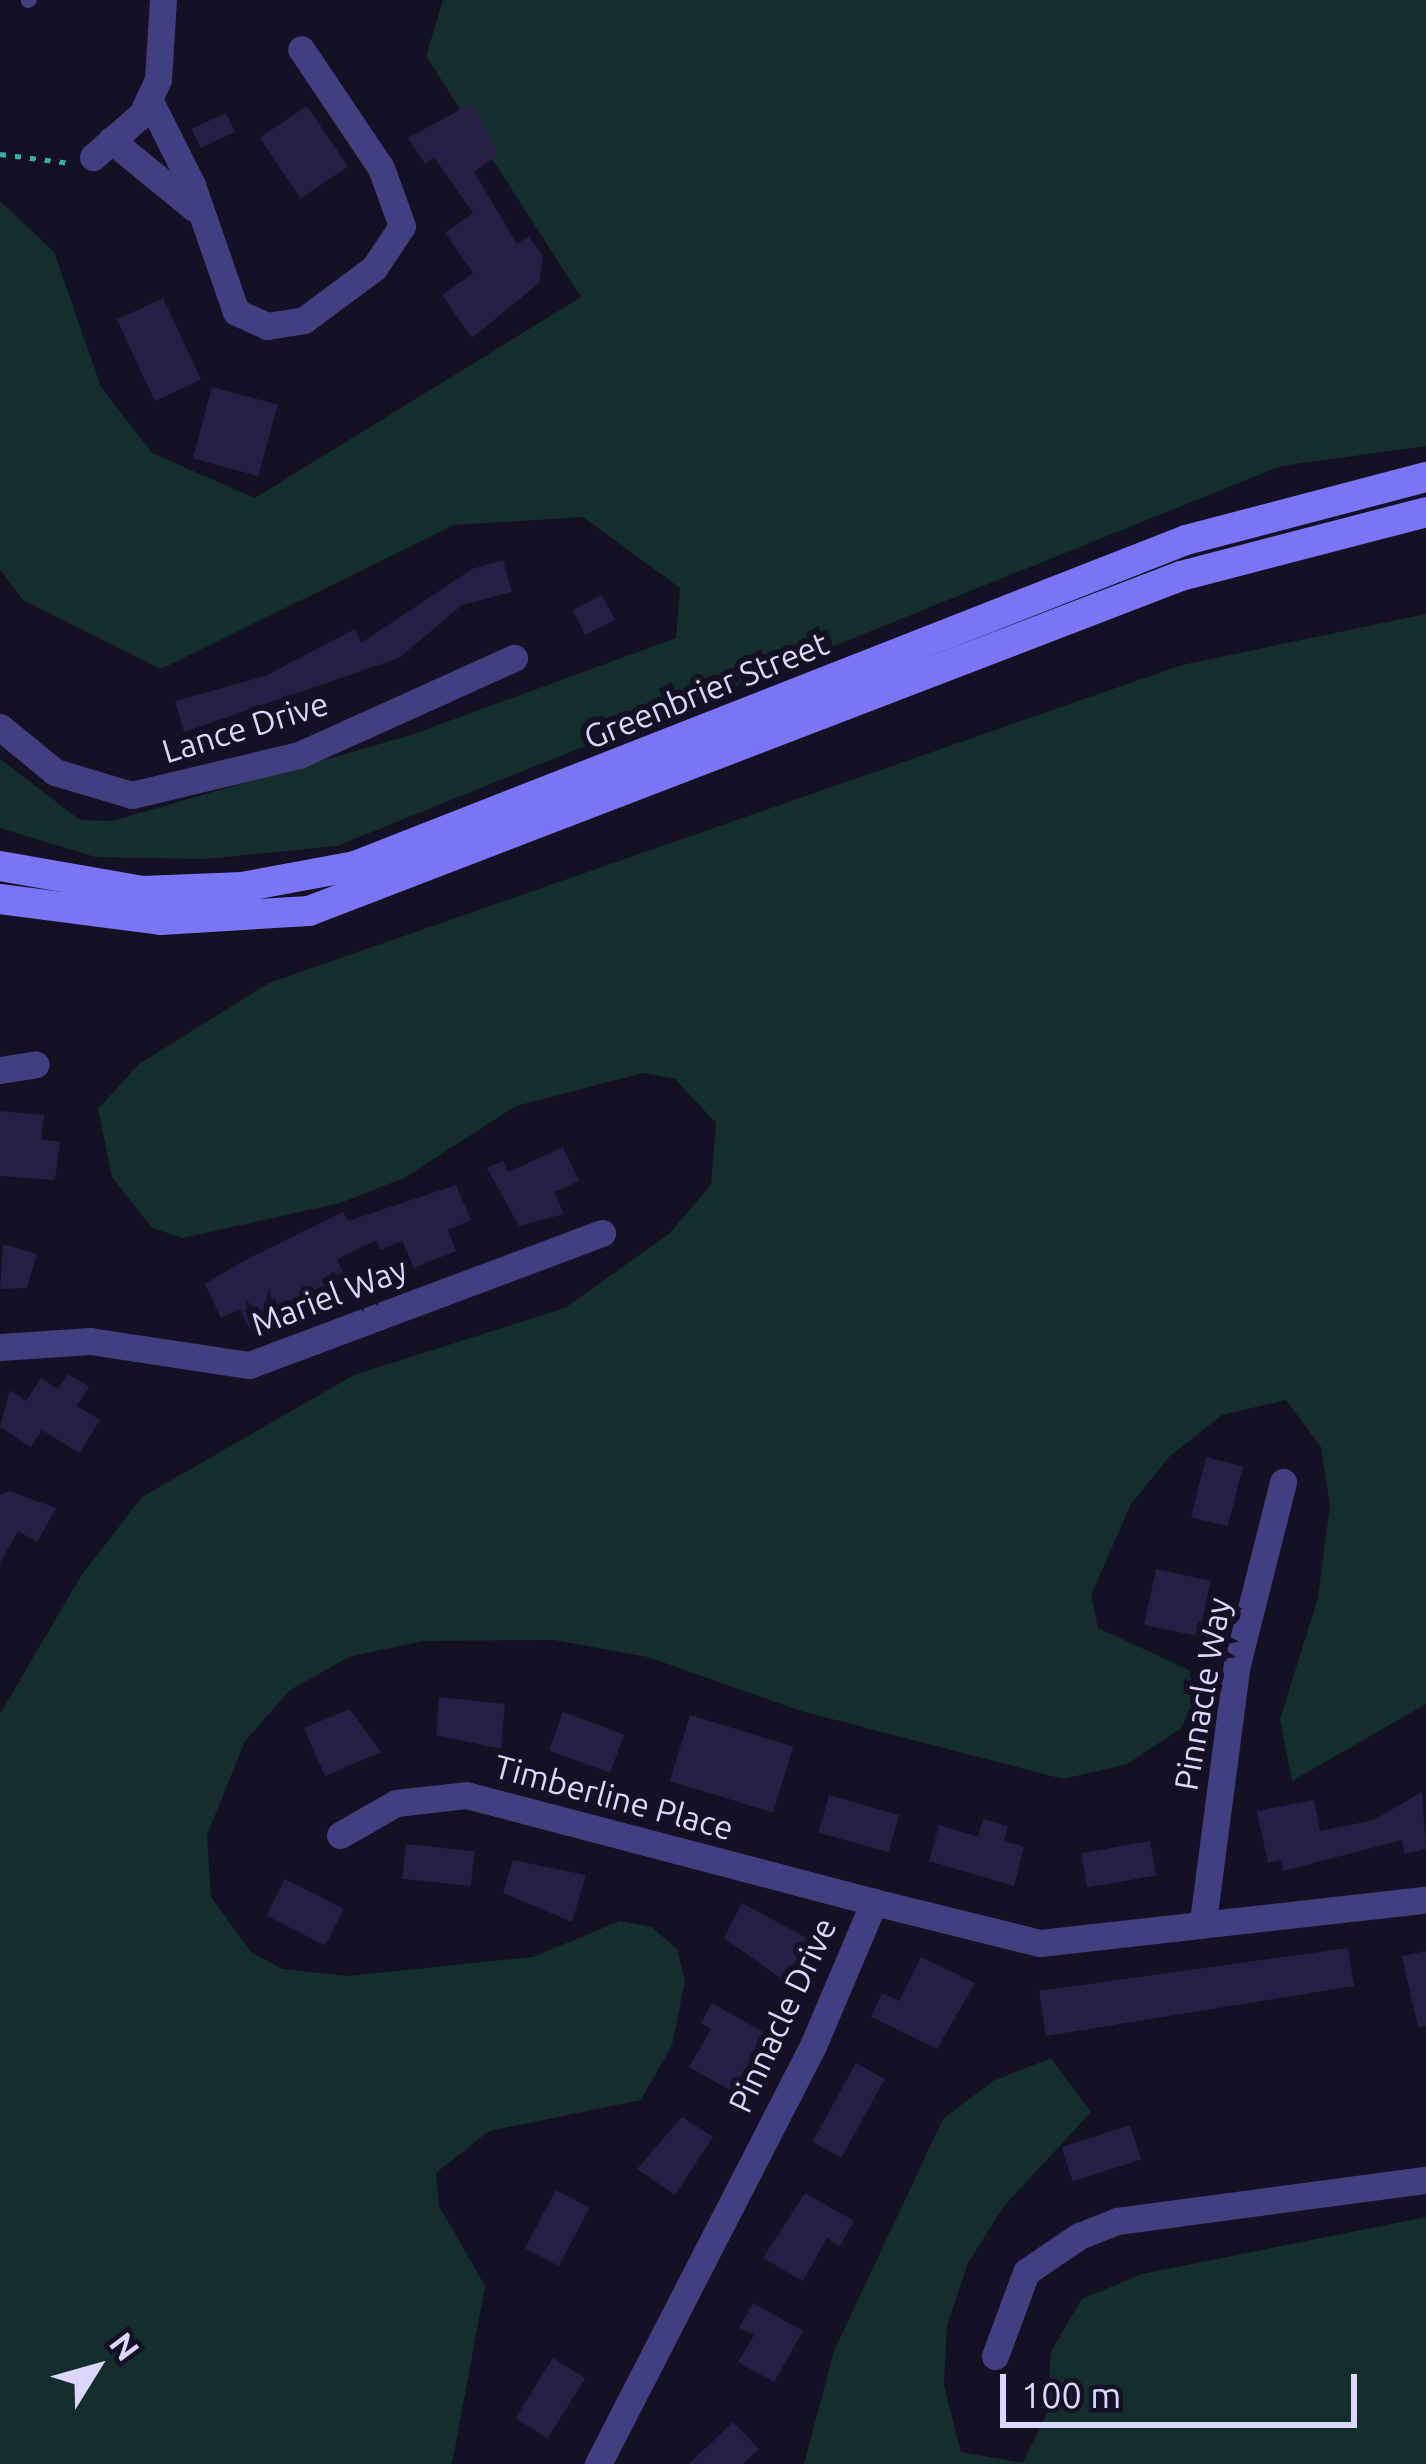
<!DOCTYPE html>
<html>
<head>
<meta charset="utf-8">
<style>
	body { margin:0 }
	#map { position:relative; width:1426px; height:2464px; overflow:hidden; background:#141124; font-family:Ubuntu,sans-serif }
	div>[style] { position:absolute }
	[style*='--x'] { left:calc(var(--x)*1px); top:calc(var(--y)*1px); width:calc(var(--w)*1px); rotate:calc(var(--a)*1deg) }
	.green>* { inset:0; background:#142e2d }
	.building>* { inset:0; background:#261e44; transform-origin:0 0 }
	.path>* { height:4.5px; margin-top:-2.25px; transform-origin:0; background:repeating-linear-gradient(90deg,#39aea7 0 6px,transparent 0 15px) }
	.service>* { height:14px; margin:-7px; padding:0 7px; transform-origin:7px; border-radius:7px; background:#423f80 }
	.minor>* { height:27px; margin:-13.5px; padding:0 13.5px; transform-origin:13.5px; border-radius:13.5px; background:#423f80 }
	.secondary>* { height:30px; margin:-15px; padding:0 15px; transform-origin:15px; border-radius:15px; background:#7975f4 }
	span { translate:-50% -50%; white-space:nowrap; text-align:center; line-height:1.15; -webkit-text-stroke:12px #141124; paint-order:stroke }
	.street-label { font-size:33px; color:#dbd7fc }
	.north { position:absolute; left:36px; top:2308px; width:120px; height:120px; -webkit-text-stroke:9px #141124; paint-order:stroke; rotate:53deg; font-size:33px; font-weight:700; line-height:48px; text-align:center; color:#dbd7fc }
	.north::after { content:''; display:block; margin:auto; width:42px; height:54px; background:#dbd7fc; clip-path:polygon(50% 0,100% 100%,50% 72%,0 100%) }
	.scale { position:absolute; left:1000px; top:2374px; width:357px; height:54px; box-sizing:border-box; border:6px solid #dbd7fc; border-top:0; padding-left:15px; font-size:36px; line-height:42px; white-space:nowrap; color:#dbd7fc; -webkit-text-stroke:9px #141124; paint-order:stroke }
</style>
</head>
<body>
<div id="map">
	<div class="green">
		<i style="clip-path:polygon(443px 0,1426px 0,1426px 446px,1281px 466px,337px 846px,205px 859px,95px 857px,0 828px,0 759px,80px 820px,112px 821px,411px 735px,676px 638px,680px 588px,583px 517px,454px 525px,161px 669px,23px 600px,0 570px,0 201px,54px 252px,101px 387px,152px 453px,255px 498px,581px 297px,426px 56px)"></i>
		<i style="clip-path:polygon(1426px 614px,1426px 1704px,1292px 1781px,1280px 1719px,1318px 1598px,1330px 1505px,1321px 1447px,1286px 1400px,1222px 1415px,1170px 1456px,1131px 1504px,1091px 1595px,1098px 1628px,1189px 1670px,1196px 1702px,1180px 1729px,1127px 1764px,1063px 1779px,801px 1711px,648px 1657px,554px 1640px,422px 1641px,349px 1657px,290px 1690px,245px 1741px,207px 1835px,211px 1897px,251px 1952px,282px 1969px,348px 1976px,533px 1957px,620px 1921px,651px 1927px,677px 1949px,685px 1981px,672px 2045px,641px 2100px,489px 2131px,436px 2173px,439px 2206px,485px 2286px,452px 2464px,0 2464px,0 1714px,81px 1576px,142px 1497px,354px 1375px,565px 1308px,670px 1233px,711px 1185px,716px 1123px,675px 1079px,643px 1073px,516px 1106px,404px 1178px,340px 1203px,183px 1238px,152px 1228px,112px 1177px,98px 1109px,139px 1064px,269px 983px,1182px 665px)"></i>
		<i style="clip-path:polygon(1051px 2058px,1091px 2112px,1004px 2206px,968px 2263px,947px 2325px,944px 2386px,961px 2452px,1023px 2463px,1047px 2413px,1051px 2351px,1082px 2299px,1142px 2274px,1426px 2217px,1426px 2464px,804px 2464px,834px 2351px,943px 2119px,993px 2081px)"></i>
	</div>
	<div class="building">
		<i style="clip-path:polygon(472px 103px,498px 155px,474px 172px,517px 244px,529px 236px,543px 257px,539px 283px,472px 338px,442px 295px,473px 273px,445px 233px,473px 213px,434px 157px,425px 164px,408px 138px)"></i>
		<i style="left:307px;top:106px;width:73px;height:57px;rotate:56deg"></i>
		<i style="left:226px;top:113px;width:21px;height:38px;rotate:65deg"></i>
		<i style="left:163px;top:298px;width:90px;height:51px;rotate:65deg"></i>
		<i style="left:212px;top:387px;width:68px;height:74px;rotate:15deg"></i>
		<i style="clip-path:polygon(503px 560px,512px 592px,462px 605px,399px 658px,184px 732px,175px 701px,265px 676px,355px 629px,361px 643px,472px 569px)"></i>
		<i style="left:602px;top:595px;width:28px;height:33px;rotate:63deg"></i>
		<i style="clip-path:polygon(0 1111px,44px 1115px,41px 1139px,60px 1142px,55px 1180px,0 1176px)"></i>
		<i style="clip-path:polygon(563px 1147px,579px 1181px,554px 1192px,564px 1214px,519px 1226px,487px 1168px,503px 1161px,508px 1172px)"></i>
		<i style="clip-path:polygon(456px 1185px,471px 1220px,448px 1230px,456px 1251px,414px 1268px,402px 1241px,380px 1250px,377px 1240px,337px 1259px,347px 1280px,272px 1322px,251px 1332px,240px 1309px,221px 1318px,205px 1284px,245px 1260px,343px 1212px,348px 1221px)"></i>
		<i style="clip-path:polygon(3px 1244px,37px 1254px,27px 1288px,0 1289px)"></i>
		<i style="clip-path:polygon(68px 1374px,89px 1387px,77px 1406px,100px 1420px,79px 1453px,42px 1430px,31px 1447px,0 1427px,10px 1390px,26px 1401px,41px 1378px,58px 1389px)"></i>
		<i style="left:1206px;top:1457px;width:38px;height:62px;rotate:14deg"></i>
		<i style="clip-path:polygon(9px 1491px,56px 1508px,37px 1542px,18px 1531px,0 1563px,0 1495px)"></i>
		<i style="left:1156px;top:1569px;width:56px;height:57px;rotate:12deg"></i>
		<i style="clip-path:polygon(439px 1697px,505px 1704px,501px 1749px,436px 1735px)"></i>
		<i style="clip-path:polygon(350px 1709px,381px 1752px,325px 1776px,304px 1728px)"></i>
		<i style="left:563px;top:1712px;width:65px;height:41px;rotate:20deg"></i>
		<i style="left:690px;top:1715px;width:108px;height:69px;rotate:17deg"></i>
		<i style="clip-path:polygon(1422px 1792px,1426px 1849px,1405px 1854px,1402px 1840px,1283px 1871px,1281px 1860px,1268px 1863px,1257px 1811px,1314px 1800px,1320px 1831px,1374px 1820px)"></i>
		<i style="left:829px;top:1795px;width:73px;height:39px;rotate:16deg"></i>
		<i style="clip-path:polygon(983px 1819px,1008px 1826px,1004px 1841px,1024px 1847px,1014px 1886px,929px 1861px,939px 1825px,978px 1837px)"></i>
		<i style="left:1150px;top:1841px;width:35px;height:70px;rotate:80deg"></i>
		<i style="left:406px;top:1844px;width:69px;height:35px;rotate:6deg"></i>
		<i style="clip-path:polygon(513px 1860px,586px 1875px,572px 1922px,503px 1893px)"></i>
		<i style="left:285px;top:1879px;width:66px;height:41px;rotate:27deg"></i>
		<i style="clip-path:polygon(742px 1903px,812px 1941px,789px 1984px,724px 1938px)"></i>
		<i style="clip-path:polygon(1348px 1948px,1354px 1986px,1046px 2036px,1039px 1991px)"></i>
		<i style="clip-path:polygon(1426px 1951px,1426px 2026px,1418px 2027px,1402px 1956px)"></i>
		<i style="clip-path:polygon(921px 1957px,975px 1983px,937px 2049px,871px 2017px,882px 1993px,899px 2001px)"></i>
		<i style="clip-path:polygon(712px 2003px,763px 2032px,735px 2093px,689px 2067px,711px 2029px,701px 2023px)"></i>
		<i style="left:856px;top:2063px;width:33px;height:90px;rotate:29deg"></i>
		<i style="clip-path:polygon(682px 2117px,713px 2137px,675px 2195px,637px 2169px)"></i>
		<i style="left:1130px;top:2125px;width:36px;height:72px;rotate:72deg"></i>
		<i style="left:556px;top:2190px;width:38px;height:66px;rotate:28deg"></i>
		<i style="clip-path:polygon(805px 2193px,854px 2221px,840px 2246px,827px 2238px,803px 2281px,763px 2258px)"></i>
		<i style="clip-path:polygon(753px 2303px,803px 2331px,774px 2382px,738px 2362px,754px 2335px,739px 2328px)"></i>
		<i style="left:553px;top:2358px;width:38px;height:71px;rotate:32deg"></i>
		<i style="clip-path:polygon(733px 2422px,759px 2449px,743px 2464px,689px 2464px)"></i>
	</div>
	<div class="path">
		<i style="--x:0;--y:154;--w:71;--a:7.3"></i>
	</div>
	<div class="service">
		<i style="--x:28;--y:1;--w:2;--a:-27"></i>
	</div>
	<div class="minor">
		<i style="--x:149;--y:99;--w:96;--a:63.4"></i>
		<i style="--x:192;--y:185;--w:134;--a:70.9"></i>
		<i style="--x:236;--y:312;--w:34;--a:24"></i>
		<i style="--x:267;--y:326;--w:37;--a:-9"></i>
		<i style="--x:304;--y:320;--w:87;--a:-36.6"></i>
		<i style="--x:374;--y:268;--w:50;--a:-56.3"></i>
		<i style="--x:402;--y:226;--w:62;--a:-109.9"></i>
		<i style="--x:381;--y:168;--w:143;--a:-123.9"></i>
		<i style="--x:111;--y:140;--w:107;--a:39.3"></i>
		<i style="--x:93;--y:157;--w:65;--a:-41.3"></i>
		<i style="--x:142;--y:114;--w:38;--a:-65"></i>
		<i style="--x:158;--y:79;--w:79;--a:-86.4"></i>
		<i style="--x:0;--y:727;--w:71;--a:39.3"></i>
		<i style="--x:55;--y:772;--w:80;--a:16.6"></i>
		<i style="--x:132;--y:795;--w:172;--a:-13.5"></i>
		<i style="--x:299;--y:755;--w:236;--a:-24.3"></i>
		<i style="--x:0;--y:1070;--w:36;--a:-9"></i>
		<i style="--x:0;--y:1347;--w:90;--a:-3.8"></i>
		<i style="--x:90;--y:1341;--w:161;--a:8.6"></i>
		<i style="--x:249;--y:1365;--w:377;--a:-20.5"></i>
		<i style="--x:340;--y:1835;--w:64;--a:-29.7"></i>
		<i style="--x:396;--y:1803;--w:70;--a:-6.5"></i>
		<i style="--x:466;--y:1795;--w:422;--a:14.7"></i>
		<i style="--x:1203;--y:1921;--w:259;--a:-82.5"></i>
		<i style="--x:1237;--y:1664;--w:188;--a:-75.8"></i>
		<i style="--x:995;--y:2356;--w:90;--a:-69.7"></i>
		<i style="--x:1026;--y:2272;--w:64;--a:-34.2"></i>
		<i style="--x:1079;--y:2236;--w:41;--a:-21.5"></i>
		<i style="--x:1117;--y:2221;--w:312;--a:-7.6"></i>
		<i style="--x:598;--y:2464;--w:468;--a:-62.8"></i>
		<i style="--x:812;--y:2048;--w:159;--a:-67"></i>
		<i style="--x:874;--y:1902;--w:171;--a:13.9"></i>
		<i style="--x:1040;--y:1943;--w:388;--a:-6.4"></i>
	</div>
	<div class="secondary">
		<i style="--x:0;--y:866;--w:145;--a:9.9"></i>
		<i style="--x:143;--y:891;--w:99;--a:-2.3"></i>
		<i style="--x:242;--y:887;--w:115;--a:-10.5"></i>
		<i style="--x:355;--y:866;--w:893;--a:-21.42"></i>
		<i style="--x:1186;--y:540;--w:248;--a:-14.7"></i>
		<i style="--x:0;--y:899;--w:162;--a:7.4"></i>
		<i style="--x:161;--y:920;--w:148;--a:-3.5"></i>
		<i style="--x:309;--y:911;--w:934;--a:-21.02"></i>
		<i style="--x:1181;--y:576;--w:253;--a:-14.6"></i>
	</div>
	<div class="street-label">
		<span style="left:706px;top:690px;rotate:-22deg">Greenbrier Street</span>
		<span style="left:245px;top:727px;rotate:-17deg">Lance Drive</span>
		<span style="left:329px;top:1296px;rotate:-21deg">Mariel Way</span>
		<span style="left:1202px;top:1694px;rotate:-80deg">Pinnacle Way</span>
		<span style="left:614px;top:1797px;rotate:15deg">Timberline Place</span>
		<span style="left:782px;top:2015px;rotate:-65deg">Pinnacle Drive</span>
	</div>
	<div class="north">N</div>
	<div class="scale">100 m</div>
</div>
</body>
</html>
